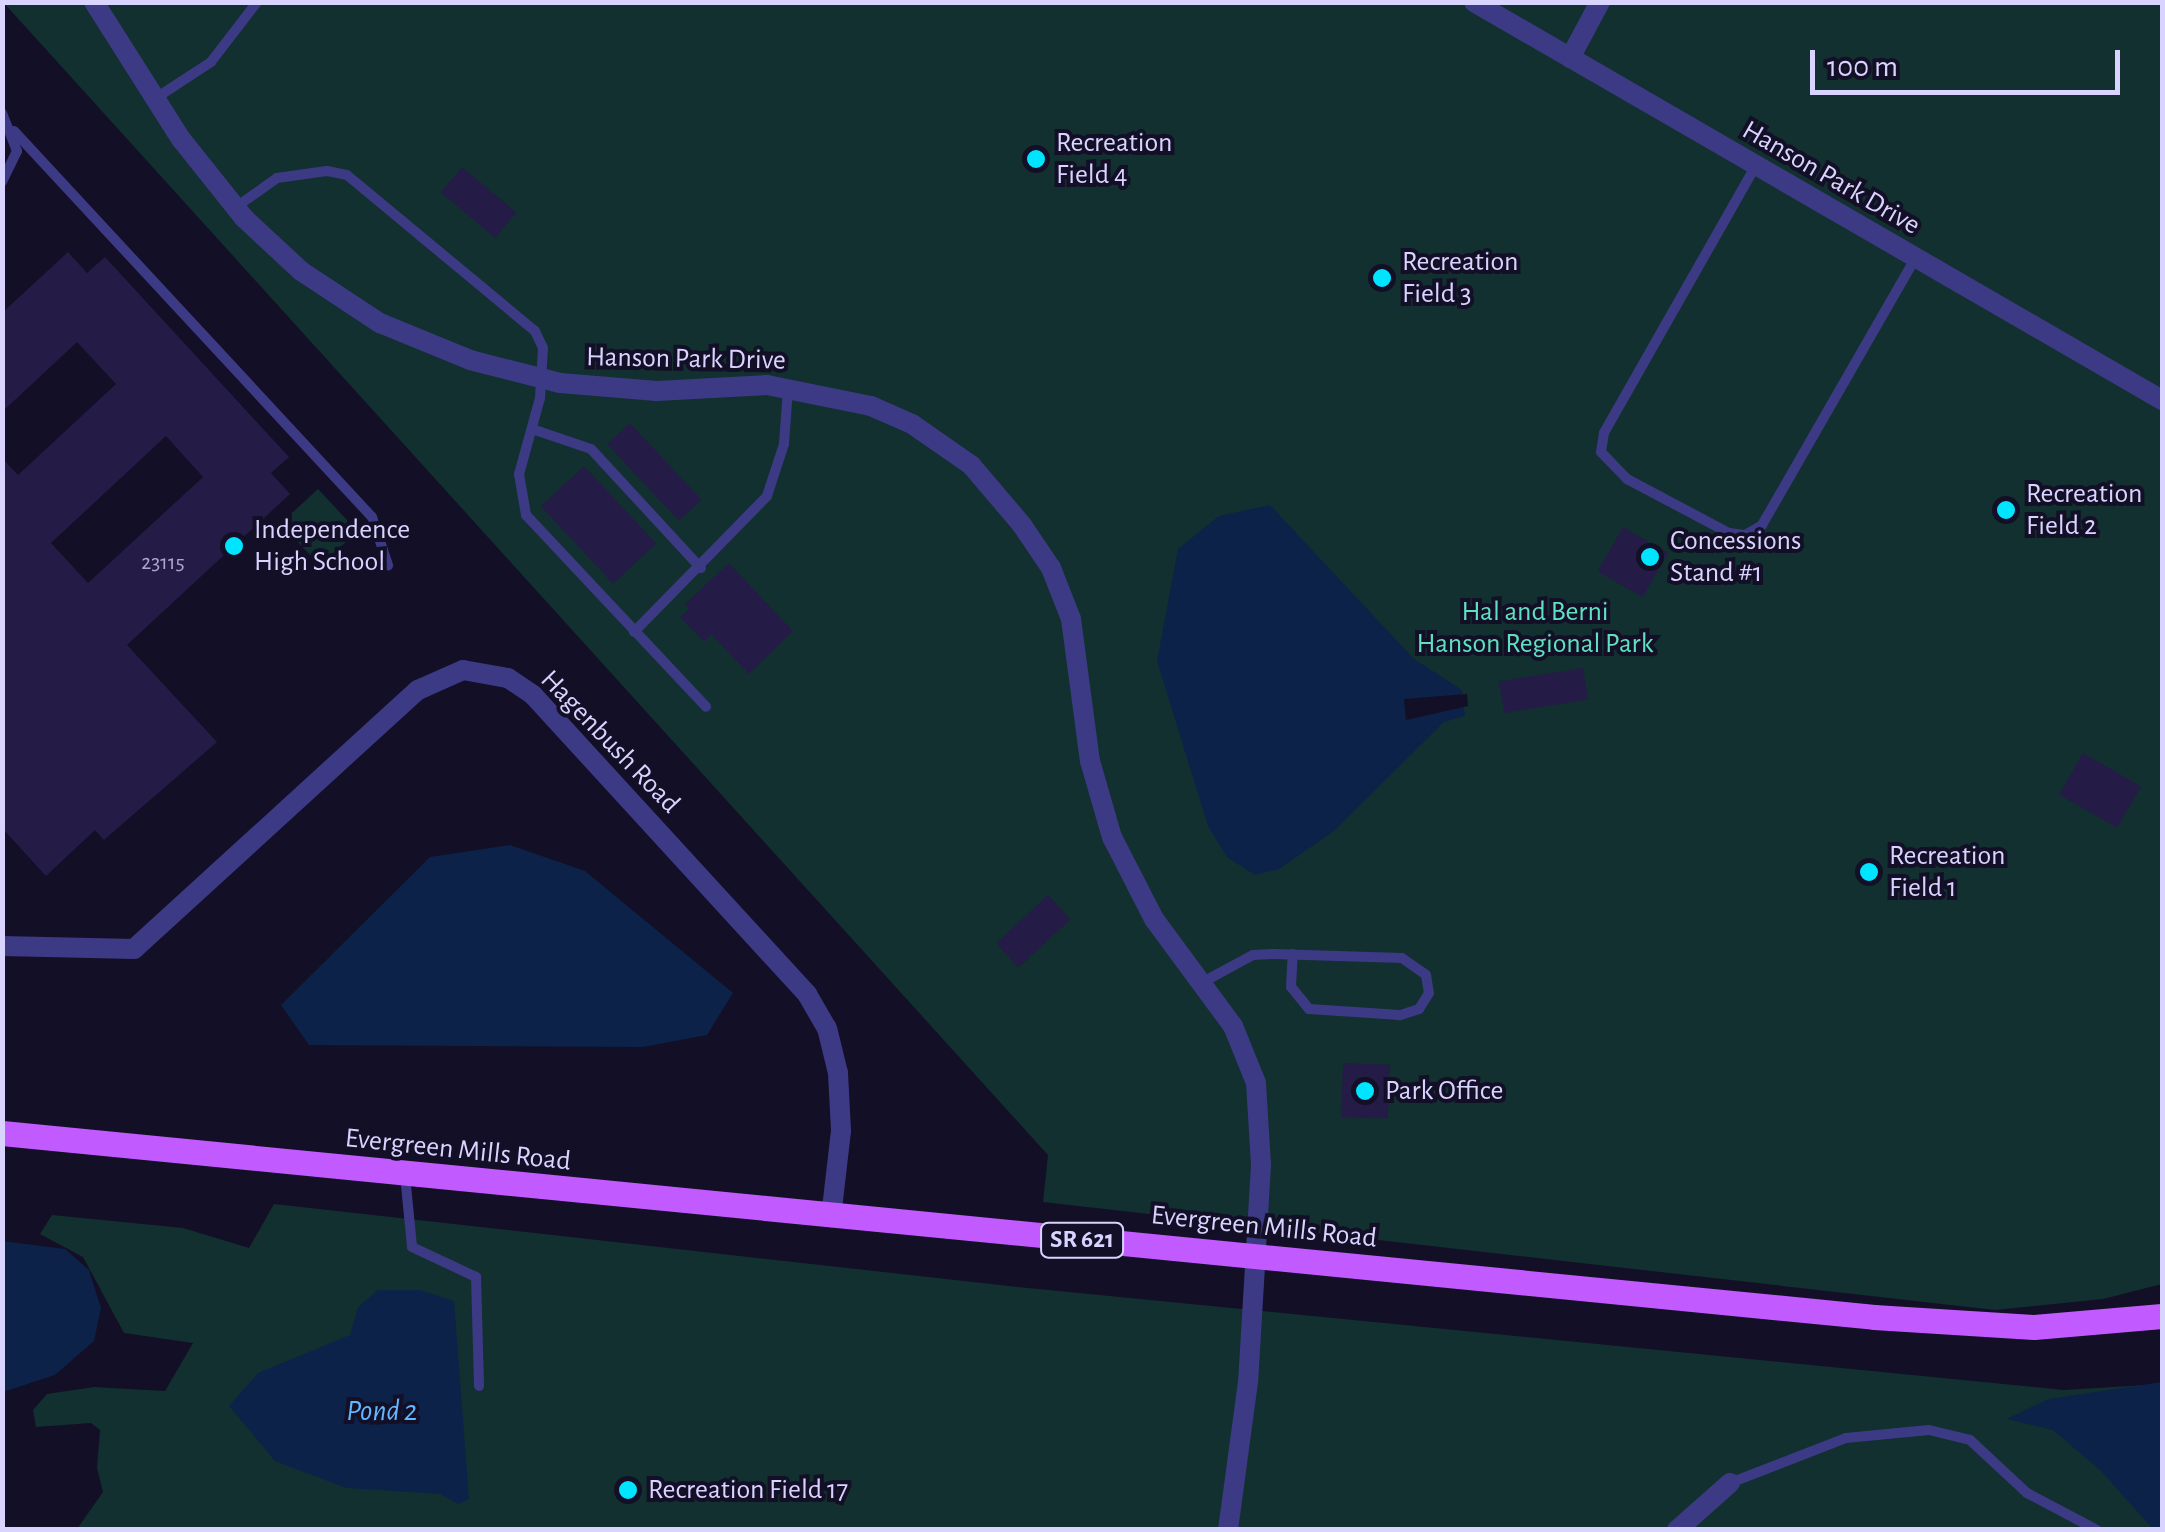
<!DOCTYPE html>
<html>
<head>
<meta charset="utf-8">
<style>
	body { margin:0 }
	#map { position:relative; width:2165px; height:1532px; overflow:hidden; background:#130f26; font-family:"Alegreya Sans",sans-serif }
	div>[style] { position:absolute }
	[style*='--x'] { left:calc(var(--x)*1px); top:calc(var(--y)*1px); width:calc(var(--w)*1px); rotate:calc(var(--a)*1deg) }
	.green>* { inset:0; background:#12302f }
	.water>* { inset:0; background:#0c2248 }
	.pier>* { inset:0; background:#130f26 }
	.building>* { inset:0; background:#241b47; transform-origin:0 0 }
	.lane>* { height:10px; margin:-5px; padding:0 5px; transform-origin:5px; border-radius:5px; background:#3d3a85 }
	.street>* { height:20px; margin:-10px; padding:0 10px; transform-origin:10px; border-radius:10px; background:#3d3a85 }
	.primary>* { height:25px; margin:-12.5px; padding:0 12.5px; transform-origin:12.5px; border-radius:12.5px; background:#c25bff }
	.dots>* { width:28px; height:28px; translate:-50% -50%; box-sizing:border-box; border:5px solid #130f26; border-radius:50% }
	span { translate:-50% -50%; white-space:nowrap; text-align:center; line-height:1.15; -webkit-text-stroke:8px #130f26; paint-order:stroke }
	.number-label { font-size:22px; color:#aca6d1 }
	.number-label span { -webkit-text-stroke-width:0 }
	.shield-label span { padding:2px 8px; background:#130f26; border:2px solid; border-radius:8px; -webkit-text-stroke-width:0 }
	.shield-label { font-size:25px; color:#d9d4ff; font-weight:700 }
	.poi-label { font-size:28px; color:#d9d4ff }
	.left { translate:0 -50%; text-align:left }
	.street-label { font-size:28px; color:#d9d4ff }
	.park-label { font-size:28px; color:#5fe0c0 }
	.water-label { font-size:30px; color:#62b6ff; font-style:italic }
	.frame { position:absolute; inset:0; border:5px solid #d9d4ff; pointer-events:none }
	.scale { position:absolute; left:1810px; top:50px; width:310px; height:45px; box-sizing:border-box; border:5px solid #d9d4ff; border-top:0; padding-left:12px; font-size:30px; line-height:35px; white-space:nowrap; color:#d9d4ff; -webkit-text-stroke:8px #130f26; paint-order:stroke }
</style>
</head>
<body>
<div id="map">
	<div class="green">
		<i style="clip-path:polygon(3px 2px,2162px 3px,2162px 1284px,2103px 1299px,1995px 1310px,1043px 1202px,1048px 1155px)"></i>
		<i style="clip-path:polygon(318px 489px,347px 520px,347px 541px,320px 565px,280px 524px)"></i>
		<i style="clip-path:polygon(274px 1204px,1018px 1287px,2064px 1390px,2162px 1384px,2162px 1529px,77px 1529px,103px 1492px,97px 1468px,100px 1430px,91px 1423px,36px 1427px,33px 1410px,47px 1394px,94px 1387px,165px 1391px,193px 1343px,124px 1333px,83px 1257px,40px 1234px,52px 1215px,183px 1228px,249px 1248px)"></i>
	</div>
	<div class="water">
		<i style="clip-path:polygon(1270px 505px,1414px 659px,1462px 690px,1465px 716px,1444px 722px,1334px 831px,1279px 869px,1255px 875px,1227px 857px,1208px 826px,1157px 661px,1178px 549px,1219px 516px)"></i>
		<i style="clip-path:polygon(510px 845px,585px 871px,733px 993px,707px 1035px,643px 1047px,309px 1045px,281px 1005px,430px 857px)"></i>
		<i style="clip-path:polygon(2px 1241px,65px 1249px,89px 1270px,101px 1308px,94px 1341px,55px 1375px,3px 1392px)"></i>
		<i style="clip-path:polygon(378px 1290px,420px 1290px,454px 1301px,469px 1499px,458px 1504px,440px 1494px,346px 1488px,275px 1461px,229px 1406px,258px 1373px,350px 1335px,358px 1307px)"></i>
		<i style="clip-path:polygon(2162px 1382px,2162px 1529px,2153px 1529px,2101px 1471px,2053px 1430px,2007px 1419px,2048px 1399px)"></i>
	</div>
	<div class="pier">
		<i style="clip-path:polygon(1467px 694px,1468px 706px,1406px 720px,1404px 699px)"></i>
	</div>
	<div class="building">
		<i style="left:462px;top:167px;width:71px;height:33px;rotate:40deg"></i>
		<i style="clip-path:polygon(evenodd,68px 252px,87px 273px,105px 257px,289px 457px,271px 473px,290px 494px,127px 645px,217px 742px,104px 840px,95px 830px,46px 876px,2px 828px,2px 458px,18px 475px,116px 384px,77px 342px,2px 412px,2px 313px,68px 252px,166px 436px,203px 477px,88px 583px,51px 543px,166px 436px)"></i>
		<i style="left:630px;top:423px;width:105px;height:31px;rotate:47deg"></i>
		<i style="left:584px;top:466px;width:106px;height:59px;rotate:47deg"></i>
		<i style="left:1623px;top:527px;width:52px;height:51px;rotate:30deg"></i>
		<i style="clip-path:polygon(729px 563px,793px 631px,749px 674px,711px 634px,704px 642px,680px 617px,689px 609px,685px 604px)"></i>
		<i style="left:1583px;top:668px;width:32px;height:85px;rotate:81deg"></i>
		<i style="left:2083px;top:753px;width:67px;height:48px;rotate:30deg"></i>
		<i style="left:1048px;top:895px;width:33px;height:71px;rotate:47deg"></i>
		<i style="left:1343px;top:1063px;width:47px;height:54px;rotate:2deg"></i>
	</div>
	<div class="lane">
		<i style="--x:156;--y:98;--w:66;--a:-33.2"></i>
		<i style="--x:211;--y:62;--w:76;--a:-52.5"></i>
		<i style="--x:2;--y:113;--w:41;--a:68.5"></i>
		<i style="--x:17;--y:151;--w:34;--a:116"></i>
		<i style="--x:14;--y:131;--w:526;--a:47.16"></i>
		<i style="--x:372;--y:517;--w:51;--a:71.6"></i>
		<i style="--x:1755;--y:167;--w:306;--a:119.6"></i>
		<i style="--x:1604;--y:433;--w:19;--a:99"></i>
		<i style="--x:1601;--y:452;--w:37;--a:46"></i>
		<i style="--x:1627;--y:479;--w:115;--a:27.9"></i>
		<i style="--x:1729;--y:533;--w:16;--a:7"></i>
		<i style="--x:1745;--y:535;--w:20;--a:-30"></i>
		<i style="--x:1762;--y:525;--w:307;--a:-60.1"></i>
		<i style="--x:236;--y:207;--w:50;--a:-35.3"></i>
		<i style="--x:277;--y:178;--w:50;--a:-8"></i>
		<i style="--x:327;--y:171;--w:20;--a:11"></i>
		<i style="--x:347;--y:175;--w:244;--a:39.7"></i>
		<i style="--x:535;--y:331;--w:19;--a:65"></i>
		<i style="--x:543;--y:348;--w:50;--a:93.4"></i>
		<i style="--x:540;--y:398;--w:79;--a:105.4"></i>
		<i style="--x:519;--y:474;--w:42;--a:80.3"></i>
		<i style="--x:526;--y:515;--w:263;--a:46.8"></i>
		<i style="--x:532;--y:429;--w:62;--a:18.7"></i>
		<i style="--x:591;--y:449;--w:162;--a:47.3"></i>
		<i style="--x:634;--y:632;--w:190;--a:-45.6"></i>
		<i style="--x:767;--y:496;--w:55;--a:-71.9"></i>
		<i style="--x:784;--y:444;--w:56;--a:-85.9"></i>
		<i style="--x:1203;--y:982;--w:57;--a:-28.4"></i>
		<i style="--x:1253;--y:955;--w:20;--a:-3"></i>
		<i style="--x:1273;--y:954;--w:129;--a:1.8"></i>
		<i style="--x:1402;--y:958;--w:29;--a:35"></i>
		<i style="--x:1426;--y:975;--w:18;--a:81"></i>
		<i style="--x:1429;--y:993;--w:19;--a:122"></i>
		<i style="--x:1419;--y:1009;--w:20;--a:162"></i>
		<i style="--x:1400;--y:1015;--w:91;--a:-176.2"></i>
		<i style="--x:1309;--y:1009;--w:28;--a:-129"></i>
		<i style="--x:1291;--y:987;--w:33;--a:-87"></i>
		<i style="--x:405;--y:1175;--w:72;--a:84.4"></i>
		<i style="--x:412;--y:1247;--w:71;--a:25.1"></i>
		<i style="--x:476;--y:1277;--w:109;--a:88.4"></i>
		<i style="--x:1730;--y:1483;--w:124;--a:-21.2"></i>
		<i style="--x:1846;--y:1438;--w:83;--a:-5.5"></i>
		<i style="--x:1929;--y:1430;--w:42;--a:13.7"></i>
		<i style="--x:1970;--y:1440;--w:78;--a:42.9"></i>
		<i style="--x:2027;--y:1493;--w:79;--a:27.9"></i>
	</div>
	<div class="street">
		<i style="--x:94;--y:2;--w:162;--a:57.6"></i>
		<i style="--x:181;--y:139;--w:101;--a:51.4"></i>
		<i style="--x:244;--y:218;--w:78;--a:42.9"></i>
		<i style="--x:301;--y:271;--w:95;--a:33.4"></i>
		<i style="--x:380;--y:323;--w:97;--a:22.3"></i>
		<i style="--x:470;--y:360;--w:93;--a:14.3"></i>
		<i style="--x:560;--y:383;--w:97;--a:4.7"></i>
		<i style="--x:657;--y:391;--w:110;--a:-3.1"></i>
		<i style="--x:767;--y:385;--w:106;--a:11.4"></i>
		<i style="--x:871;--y:406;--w:45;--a:23.7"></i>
		<i style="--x:912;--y:424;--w:72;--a:34.8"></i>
		<i style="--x:971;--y:465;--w:79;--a:49.6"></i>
		<i style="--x:1022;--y:525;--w:52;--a:56"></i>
		<i style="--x:1051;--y:568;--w:55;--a:68.6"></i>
		<i style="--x:1071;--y:619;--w:143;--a:82.4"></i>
		<i style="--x:1090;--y:761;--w:79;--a:73.9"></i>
		<i style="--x:1112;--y:837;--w:92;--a:62.9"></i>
		<i style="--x:1154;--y:919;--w:133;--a:53.6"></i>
		<i style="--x:1233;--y:1026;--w:61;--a:68"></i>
		<i style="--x:1256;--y:1083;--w:82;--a:86.5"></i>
		<i style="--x:1261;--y:1165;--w:217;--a:93.4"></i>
		<i style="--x:1248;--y:1382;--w:149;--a:97.7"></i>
		<i style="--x:1474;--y:2;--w:795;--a:30.05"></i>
		<i style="--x:1570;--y:58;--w:64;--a:-61.8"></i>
		<i style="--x:2;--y:946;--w:132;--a:1.3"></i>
		<i style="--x:134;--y:949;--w:384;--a:-42.4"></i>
		<i style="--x:418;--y:690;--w:49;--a:-24"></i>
		<i style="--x:463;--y:670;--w:46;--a:10.1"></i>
		<i style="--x:508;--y:678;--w:30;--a:34"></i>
		<i style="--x:533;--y:695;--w:406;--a:47.5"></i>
		<i style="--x:807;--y:994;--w:39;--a:60"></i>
		<i style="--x:827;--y:1028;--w:46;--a:76.3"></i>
		<i style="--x:838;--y:1073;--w:58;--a:87"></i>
		<i style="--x:841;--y:1131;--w:87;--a:96.6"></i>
		<i style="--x:1677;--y:1530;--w:71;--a:-41.6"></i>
	</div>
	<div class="primary">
		<i style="--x:2;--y:1133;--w:1881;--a:5.61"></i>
		<i style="--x:1874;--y:1317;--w:160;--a:3.6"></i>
		<i style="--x:2034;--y:1327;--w:128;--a:-4.9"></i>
	</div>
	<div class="dots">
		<i style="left:1036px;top:159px;background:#00e5ff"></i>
		<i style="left:1382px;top:278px;background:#00e5ff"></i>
		<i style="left:2006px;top:510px;background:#00e5ff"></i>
		<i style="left:234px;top:546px;background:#00e5ff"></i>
		<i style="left:1650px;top:557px;background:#00e5ff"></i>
		<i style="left:1869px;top:872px;background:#00e5ff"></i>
		<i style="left:1365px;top:1091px;background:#00e5ff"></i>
		<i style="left:628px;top:1490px;background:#00e5ff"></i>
	</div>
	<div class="number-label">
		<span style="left:163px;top:563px">23115</span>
	</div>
	<div class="shield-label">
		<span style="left:1082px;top:1240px">SR 621</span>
	</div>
	<div class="poi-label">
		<span class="left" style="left:1056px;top:159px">Recreation<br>Field 4</span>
		<span class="left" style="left:1402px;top:278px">Recreation<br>Field 3</span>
		<span class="left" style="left:2026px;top:510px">Recreation<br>Field 2</span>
		<span class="left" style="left:254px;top:546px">Independence<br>High School</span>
		<span class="left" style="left:1670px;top:557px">Concessions<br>Stand #1</span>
		<span class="left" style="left:1889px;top:872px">Recreation<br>Field 1</span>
		<span class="left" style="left:1385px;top:1091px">Park Office</span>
		<span class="left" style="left:648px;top:1490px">Recreation Field 17</span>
	</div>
	<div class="street-label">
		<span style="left:1831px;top:178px;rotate:30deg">Hanson Park Drive</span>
		<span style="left:686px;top:359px;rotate:1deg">Hanson Park Drive</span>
		<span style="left:610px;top:742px;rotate:46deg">Hagenbush Road</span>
		<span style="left:458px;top:1150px;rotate:6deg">Evergreen Mills Road</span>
		<span style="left:1264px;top:1227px;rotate:6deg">Evergreen Mills Road</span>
	</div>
	<div class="park-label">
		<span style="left:1535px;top:628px">Hal and Berni<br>Hanson Regional Park</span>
	</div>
	<div class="water-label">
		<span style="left:382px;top:1411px">Pond 2</span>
	</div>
	<div class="frame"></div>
	<div class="scale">100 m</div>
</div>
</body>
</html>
